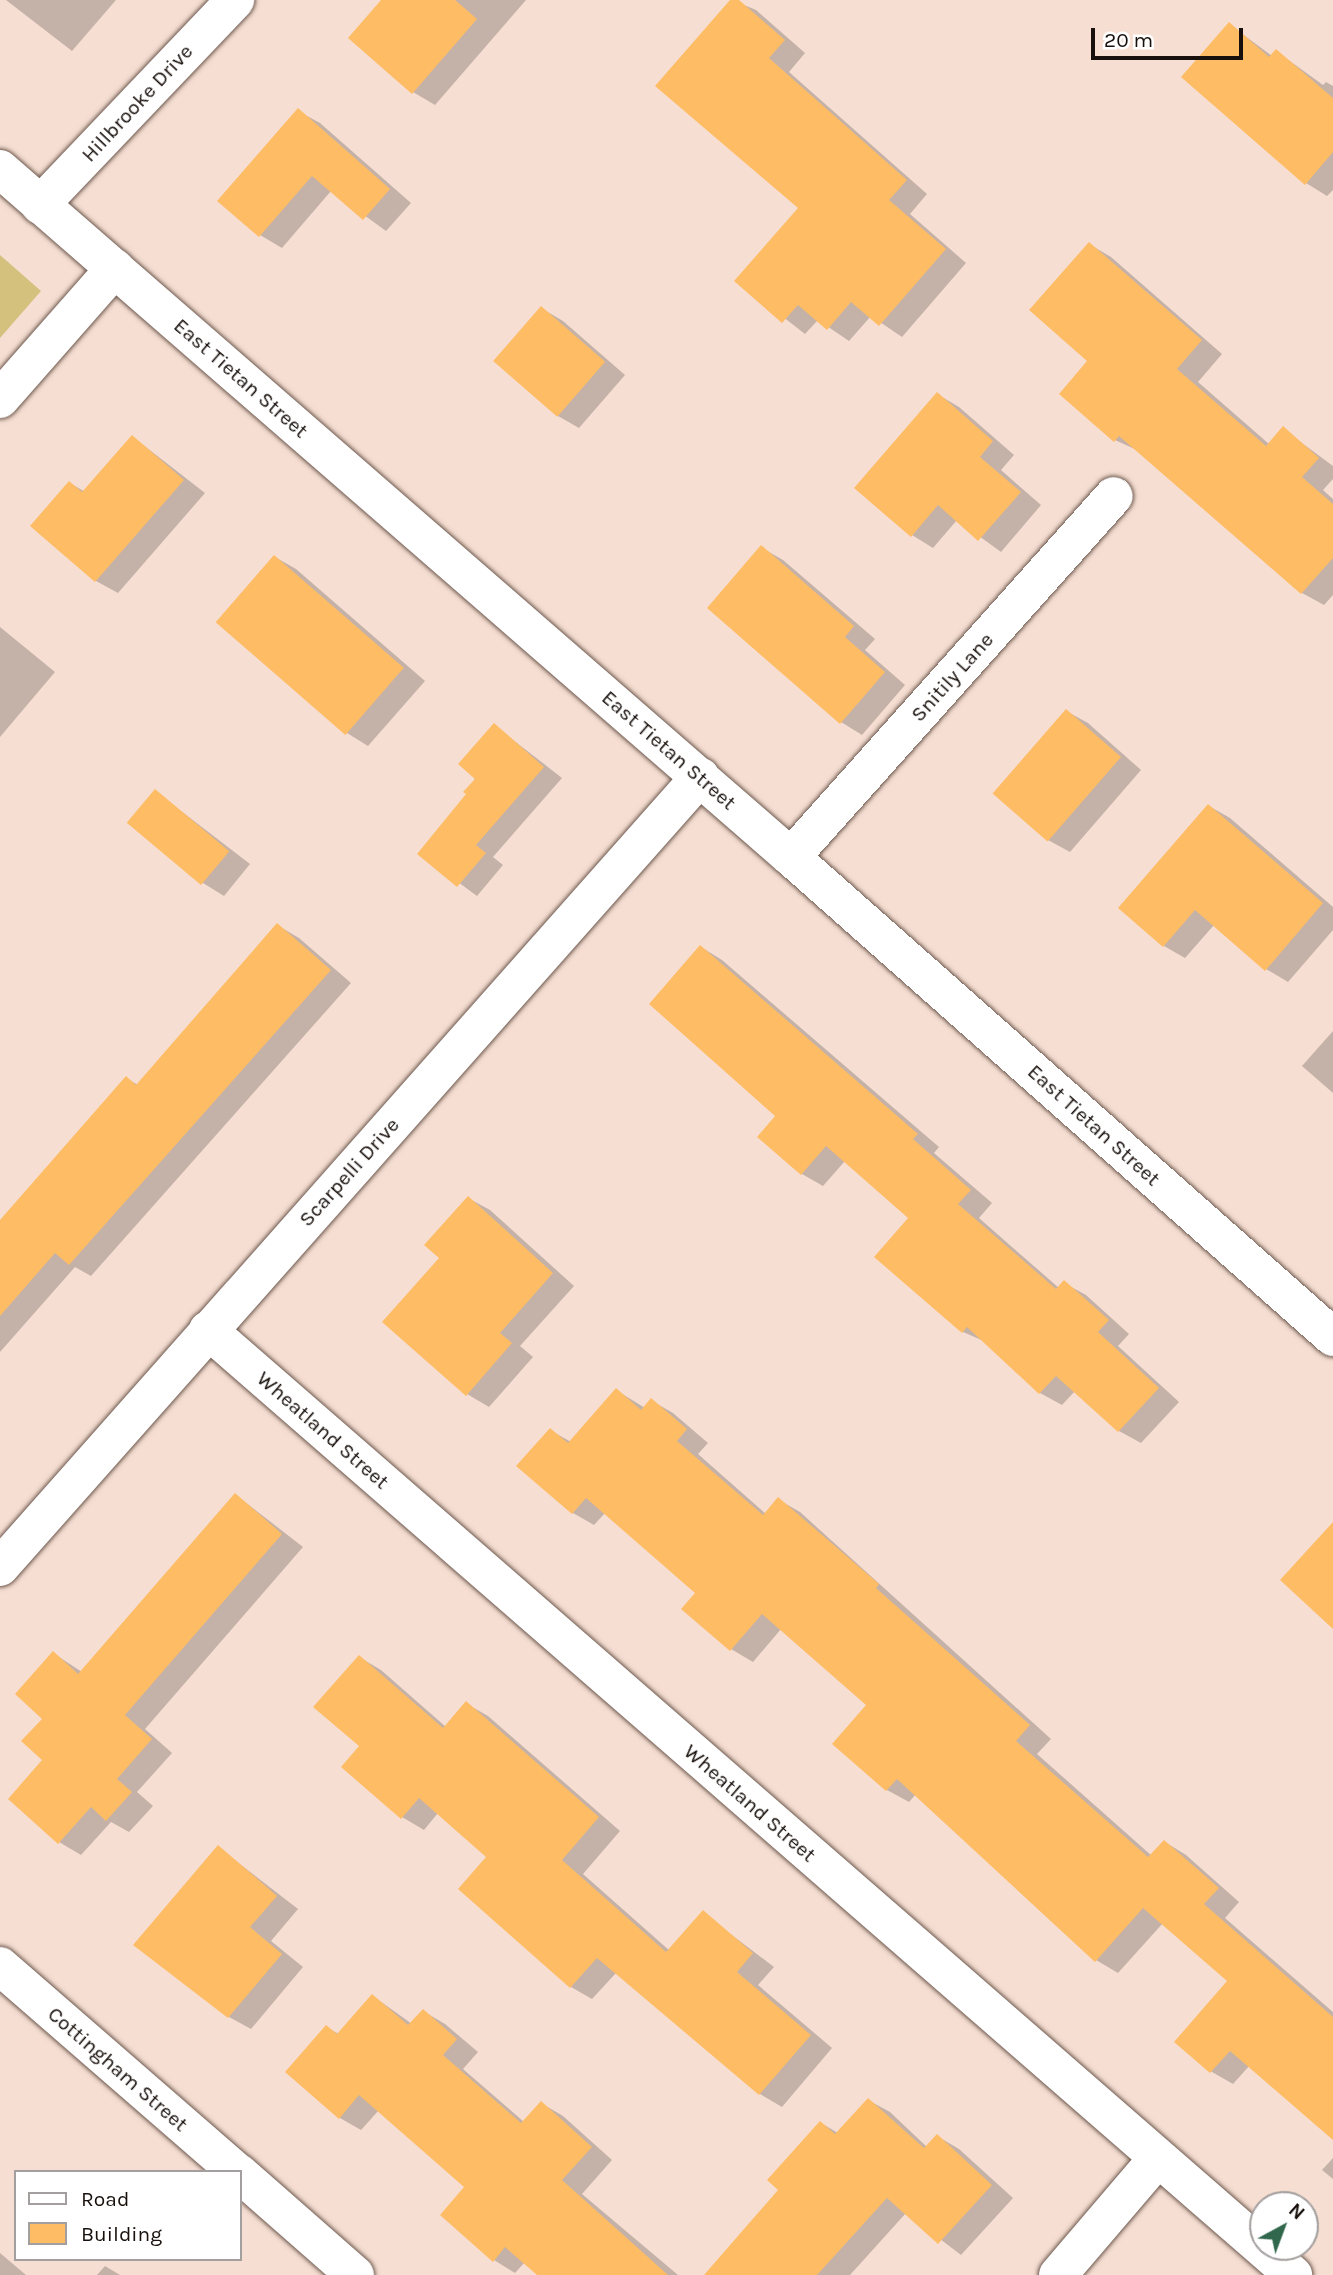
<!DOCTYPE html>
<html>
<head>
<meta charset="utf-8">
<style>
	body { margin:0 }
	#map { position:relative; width:1333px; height:2275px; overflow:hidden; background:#f6ded2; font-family:Karla,sans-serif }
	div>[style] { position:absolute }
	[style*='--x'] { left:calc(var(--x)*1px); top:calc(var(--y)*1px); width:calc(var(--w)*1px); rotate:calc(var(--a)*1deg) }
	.green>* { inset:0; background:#d4c17e }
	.shadow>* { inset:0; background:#0003 }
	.building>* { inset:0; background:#febc65; transform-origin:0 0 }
	.roads { filter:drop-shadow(0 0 2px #6c584e) drop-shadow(0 0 2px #6c584e) }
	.street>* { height:38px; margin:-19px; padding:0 19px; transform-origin:19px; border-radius:19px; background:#fff }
	.secondary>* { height:38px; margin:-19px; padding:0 19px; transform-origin:19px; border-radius:19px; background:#fff }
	span { translate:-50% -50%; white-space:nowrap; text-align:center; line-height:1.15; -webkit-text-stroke:7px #fff; paint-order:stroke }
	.street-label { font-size:21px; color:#18100c }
	.legend { position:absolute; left:14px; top:2170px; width:228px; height:91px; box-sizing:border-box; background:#fff; border:2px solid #a39f9e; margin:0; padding:9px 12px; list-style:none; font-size:21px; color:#18100c }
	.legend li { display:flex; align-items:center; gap:14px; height:35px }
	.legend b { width:35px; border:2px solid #a39f9e }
	.north { position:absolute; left:1249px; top:2191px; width:70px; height:70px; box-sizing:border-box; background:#fff; border:2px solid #a39f9e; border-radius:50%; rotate:41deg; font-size:19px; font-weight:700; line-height:28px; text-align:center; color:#18100c }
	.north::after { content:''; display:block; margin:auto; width:24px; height:32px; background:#30674d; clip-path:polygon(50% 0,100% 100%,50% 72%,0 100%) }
	.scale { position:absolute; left:1091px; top:28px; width:152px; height:32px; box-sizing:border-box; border:4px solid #18100c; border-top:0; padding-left:9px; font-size:21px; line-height:24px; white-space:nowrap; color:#18100c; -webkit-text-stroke:5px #fff; paint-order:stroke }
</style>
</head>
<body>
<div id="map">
	<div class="green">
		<i style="clip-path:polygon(0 255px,41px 291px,0 338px)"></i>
	</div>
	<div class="shadow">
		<i style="clip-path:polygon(6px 0,116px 0,72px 51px)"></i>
		<i style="clip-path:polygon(383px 0,526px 0,435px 105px,413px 92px)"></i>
		<i style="clip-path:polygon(732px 0,756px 10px,805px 53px,789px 72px,927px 194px,910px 214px,966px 263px,902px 337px,871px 316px,849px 341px,818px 320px,805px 334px,737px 281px,801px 208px)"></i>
		<i style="clip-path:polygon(1229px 24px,1272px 56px,1276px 51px,1323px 85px,1326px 82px,1333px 86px,1333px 190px,1327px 196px,1306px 183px)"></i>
		<i style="clip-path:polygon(298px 111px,320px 123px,411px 203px,386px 231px,331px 191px,282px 248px,260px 235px)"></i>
		<i style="clip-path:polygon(1089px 244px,1111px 257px,1222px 354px,1198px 382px,1269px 444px,1283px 429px,1333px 466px,1333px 479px,1323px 490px,1333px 499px,1333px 595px,1324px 605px,1302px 593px,1139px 451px,1115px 440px,1090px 361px)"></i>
		<i style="clip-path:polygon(541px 308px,563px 321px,625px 375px,579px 428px,558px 416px)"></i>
		<i style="clip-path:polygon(937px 394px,959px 407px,1014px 455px,1001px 470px,1041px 505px,1001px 552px,957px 520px,933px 548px,912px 535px)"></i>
		<i style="clip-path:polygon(133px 437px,205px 493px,118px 593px,96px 581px,33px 526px,70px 483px,85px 492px)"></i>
		<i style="clip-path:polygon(762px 548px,783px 560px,875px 639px,865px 650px,905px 685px,862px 735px,841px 722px)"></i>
		<i style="clip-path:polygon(275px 557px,296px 569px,425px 681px,368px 746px,347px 733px)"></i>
		<i style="clip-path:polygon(0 627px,55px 672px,0 737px)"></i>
		<i style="clip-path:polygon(1066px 711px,1088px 723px,1141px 770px,1070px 852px,1048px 840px,995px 793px)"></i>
		<i style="clip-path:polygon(494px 725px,562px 778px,493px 857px,503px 865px,477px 896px,420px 854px,469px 794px)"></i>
		<i style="clip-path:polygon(155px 791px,250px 864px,224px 896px,203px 883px)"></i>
		<i style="clip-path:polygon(1209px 806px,1230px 818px,1333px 907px,1333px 930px,1288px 982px,1266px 969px,1214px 925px,1185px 958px,1164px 946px)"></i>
		<i style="clip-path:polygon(277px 925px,299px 938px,351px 983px,91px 1276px,75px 1267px,0 1352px,0 1223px,126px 1078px,138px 1085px)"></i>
		<i style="clip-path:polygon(701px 947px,722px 960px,939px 1147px,934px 1153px,992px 1203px,979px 1218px,1059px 1288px,1064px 1283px,1086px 1295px,1129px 1334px,1118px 1346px,1179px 1402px,1141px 1443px,1119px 1431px,1075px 1391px,1062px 1405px,1040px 1393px,986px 1342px,963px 1332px,910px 1218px,845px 1161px,823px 1186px,802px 1174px)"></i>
		<i style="clip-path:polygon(1333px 1031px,1333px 1093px,1302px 1066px)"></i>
		<i style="clip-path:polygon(468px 1198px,490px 1210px,574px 1286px,520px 1346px,533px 1357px,489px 1407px,467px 1394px,441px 1258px)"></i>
		<i style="clip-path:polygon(616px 1390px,645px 1408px,652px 1401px,673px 1413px,708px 1443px,698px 1454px,766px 1514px,779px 1500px,800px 1512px,1051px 1739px,1037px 1754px,1152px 1856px,1165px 1842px,1186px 1855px,1239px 1902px,1225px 1918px,1333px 2012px,1333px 2097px,1250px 2065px,1233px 2084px,1212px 2072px,1177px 2042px,1230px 1981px,1163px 1923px,1118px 1973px,1096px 1960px,916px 1794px,909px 1802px,887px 1790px,868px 1705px,781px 1629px,753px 1662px,731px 1649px,697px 1593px,605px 1513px,594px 1525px,573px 1513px,550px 1430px,571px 1442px)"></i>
		<i style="clip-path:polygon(236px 1495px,303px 1547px,145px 1729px,172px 1753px,137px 1792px,153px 1806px,129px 1832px,111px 1822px,81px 1855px,59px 1842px,44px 1760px,53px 1653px,82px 1672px)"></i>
		<i style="clip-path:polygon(359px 1657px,381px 1670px,446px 1727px,467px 1704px,488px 1716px,620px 1831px,583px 1874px,670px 1951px,703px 1913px,774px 1967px,758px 1985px,832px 2048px,782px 2107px,760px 2094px,616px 1973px,592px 1999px,571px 1987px,488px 1857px,438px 1813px,424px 1830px,402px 1817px,361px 1746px)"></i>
		<i style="clip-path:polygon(218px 1847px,298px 1909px,271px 1941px,303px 1967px,251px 2029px,229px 2017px)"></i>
		<i style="clip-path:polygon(373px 1996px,412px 2024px,423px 2011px,445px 2024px,478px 2052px,463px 2069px,524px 2122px,541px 2103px,563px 2116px,612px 2160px,582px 2194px,678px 2275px,539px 2275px,525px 2262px,515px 2273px,494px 2260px,467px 2186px,379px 2110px,361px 2130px,340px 2118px,326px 2027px,339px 2034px)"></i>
		<i style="clip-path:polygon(868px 2100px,890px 2112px,927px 2147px,937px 2136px,959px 2149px,1013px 2198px,961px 2255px,906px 2213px,850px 2275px,706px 2275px,780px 2190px,821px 2123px,838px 2133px)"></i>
		<i style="clip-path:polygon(1333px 2158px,1333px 2179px,1322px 2170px)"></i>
		<i style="clip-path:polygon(0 2253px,26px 2275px,0 2275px)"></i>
		<i style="clip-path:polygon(105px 2266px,120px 2275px,97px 2275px)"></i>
	</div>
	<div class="building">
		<i style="clip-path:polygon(381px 0,455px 0,477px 19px,412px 94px,348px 38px)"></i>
		<i style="clip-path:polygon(730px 0,739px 0,785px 40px,769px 58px,907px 180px,889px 200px,946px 249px,879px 326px,851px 302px,827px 330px,798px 305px,782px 323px,734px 281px,798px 208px,655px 86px)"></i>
		<i style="clip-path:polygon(1229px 22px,1269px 57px,1276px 49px,1333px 98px,1333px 152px,1305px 185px,1181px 77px)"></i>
		<i style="clip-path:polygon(298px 108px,390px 189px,363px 220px,312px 176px,259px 237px,217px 201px)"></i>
		<i style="clip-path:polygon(1089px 242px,1202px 340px,1177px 369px,1266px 446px,1283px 426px,1319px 458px,1302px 477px,1333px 504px,1333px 558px,1301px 594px,1119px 436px,1114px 442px,1059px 394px,1087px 361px,1029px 310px)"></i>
		<i style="left:541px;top:306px;width:85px;height:73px;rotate:41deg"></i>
		<i style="clip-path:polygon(937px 392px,993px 441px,980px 457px,1021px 492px,978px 541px,938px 505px,911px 537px,854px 488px)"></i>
		<i style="clip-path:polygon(132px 435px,184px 480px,95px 582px,30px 526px,69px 481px,82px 492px)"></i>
		<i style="clip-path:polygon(761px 545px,854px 626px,845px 637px,885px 672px,840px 724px,707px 608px)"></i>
		<i style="left:274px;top:555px;width:172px;height:89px;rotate:41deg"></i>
		<i style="left:1066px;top:709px;width:73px;height:112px;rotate:41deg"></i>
		<i style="clip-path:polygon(494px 723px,544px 767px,476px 845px,486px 853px,457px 887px,417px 854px,466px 794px,463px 792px,475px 779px,458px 764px)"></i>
		<i style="left:155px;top:789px;width:97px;height:44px;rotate:40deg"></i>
		<i style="clip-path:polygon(1208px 804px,1323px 903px,1265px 971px,1195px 910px,1163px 947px,1118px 908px)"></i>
		<i style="clip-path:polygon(277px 923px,331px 970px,69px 1265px,55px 1253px,0 1316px,0 1220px,126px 1076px,136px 1085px)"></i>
		<i style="clip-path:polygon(700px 945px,918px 1134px,913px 1139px,971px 1190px,958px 1204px,1056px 1289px,1064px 1280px,1109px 1320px,1098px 1332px,1159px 1388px,1118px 1432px,1056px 1376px,1039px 1394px,967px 1327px,962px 1333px,874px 1257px,908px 1218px,826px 1146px,801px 1175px,757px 1137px,775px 1116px,649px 1004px)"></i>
		<i style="clip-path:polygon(468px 1196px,553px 1273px,500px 1333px,512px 1343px,466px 1396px,382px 1322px,439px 1258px,424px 1245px)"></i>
		<i style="clip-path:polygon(616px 1388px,641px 1410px,651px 1398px,687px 1429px,677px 1441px,763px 1515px,778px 1497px,879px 1584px,876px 1588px,1030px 1725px,1016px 1741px,1148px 1857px,1164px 1840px,1219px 1888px,1204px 1904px,1333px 2017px,1333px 2140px,1230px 2051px,1210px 2073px,1174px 2042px,1227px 1981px,1143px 1908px,1095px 1962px,897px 1779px,886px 1791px,832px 1744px,866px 1705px,762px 1614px,730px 1651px,681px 1609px,695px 1593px,586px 1498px,572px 1514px,516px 1466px,550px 1428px,568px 1443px)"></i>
		<i style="clip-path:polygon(235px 1493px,282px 1534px,125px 1715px,152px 1739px,117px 1779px,132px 1792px,106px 1821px,91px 1807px,58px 1844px,8px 1799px,42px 1760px,21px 1741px,42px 1719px,15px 1694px,53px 1651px,78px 1674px)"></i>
		<i style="clip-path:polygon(1333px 1522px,1333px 1629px,1280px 1580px)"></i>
		<i style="clip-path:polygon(359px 1655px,443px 1728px,466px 1701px,599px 1817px,562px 1860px,666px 1952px,703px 1910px,753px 1953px,737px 1972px,811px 2035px,759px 2095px,597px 1958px,570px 1988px,458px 1889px,486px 1857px,419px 1798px,401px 1819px,341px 1767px,359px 1746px,313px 1707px)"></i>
		<i style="clip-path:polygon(218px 1845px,277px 1896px,250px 1927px,282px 1954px,228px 2018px,133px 1945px)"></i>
		<i style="clip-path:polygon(372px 1994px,408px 2025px,423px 2009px,457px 2039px,443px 2055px,521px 2123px,541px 2101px,592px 2147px,562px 2180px,668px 2275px,537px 2275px,505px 2247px,493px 2262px,440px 2215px,464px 2187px,359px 2095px,339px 2119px,285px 2072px,326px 2025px,337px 2034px)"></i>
		<i style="clip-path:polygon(868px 2098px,924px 2148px,937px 2134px,992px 2185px,938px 2244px,887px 2198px,817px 2275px,704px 2275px,778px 2190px,767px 2180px,820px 2121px,835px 2134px)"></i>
	</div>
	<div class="roads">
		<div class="street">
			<i style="--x:40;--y:205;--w:283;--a:-46.4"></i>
			<i style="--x:0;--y:399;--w:174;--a:-48.7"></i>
			<i style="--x:791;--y:857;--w:484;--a:-48.2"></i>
			<i style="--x:208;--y:1330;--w:1439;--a:41.05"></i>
			<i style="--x:0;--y:1567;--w:1056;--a:-48.46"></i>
			<i style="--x:0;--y:1966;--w:314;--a:41"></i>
			<i style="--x:240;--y:2174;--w:153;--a:41.3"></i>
			<i style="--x:1058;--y:2275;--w:154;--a:-49.5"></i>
		</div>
		<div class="secondary">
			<i style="--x:0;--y:169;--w:1048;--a:41.02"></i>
			<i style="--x:791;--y:857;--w:724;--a:41.53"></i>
		</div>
	</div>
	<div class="street-label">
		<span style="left:137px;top:103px;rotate:-47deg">Hillbrooke Drive</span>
		<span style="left:241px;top:378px;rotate:41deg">East Tietan Street</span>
		<span style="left:952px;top:677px;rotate:-48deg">Snitily Lane</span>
		<span style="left:669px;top:750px;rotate:41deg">East Tietan Street</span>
		<span style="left:1094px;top:1125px;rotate:42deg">East Tietan Street</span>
		<span style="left:349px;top:1172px;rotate:-48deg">Scarpelli Drive</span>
		<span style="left:323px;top:1430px;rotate:41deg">Wheatland Street</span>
		<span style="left:750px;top:1803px;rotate:41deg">Wheatland Street</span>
		<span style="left:118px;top:2069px;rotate:41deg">Cottingham Street</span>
	</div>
	<ul class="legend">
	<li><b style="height:9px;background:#fff"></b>Road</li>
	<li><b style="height:19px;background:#febc65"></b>Building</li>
	</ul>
	<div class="north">N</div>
	<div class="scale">20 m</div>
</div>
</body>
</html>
